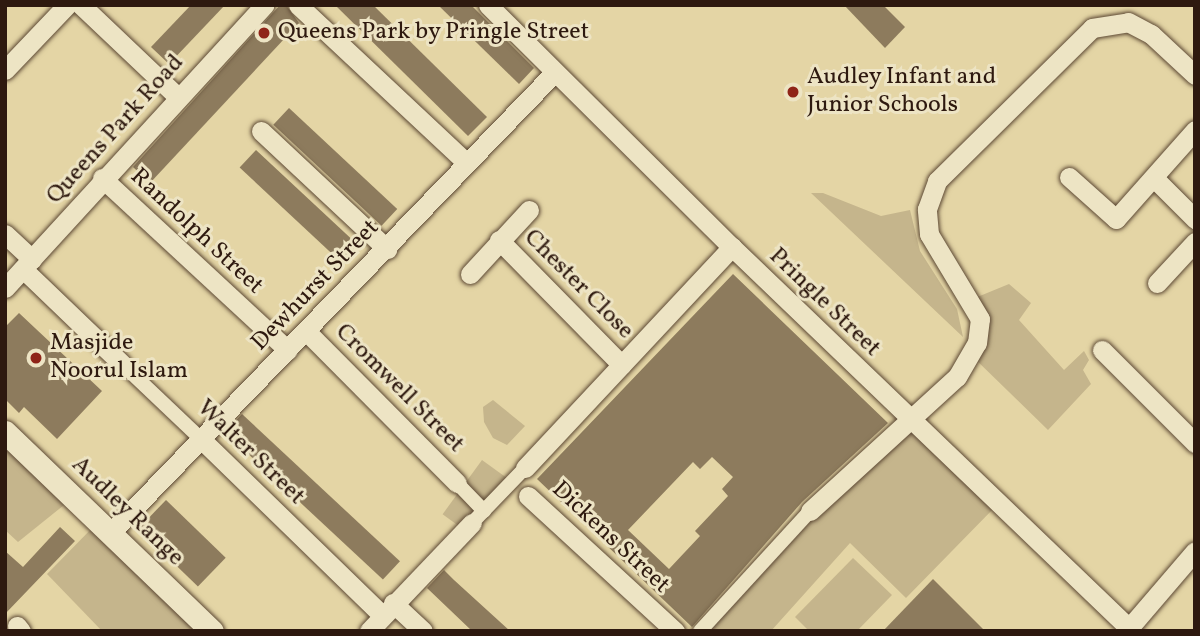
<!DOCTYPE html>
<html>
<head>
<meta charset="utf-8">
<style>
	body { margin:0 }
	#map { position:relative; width:1200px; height:636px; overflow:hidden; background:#e4d5a5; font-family:Vollkorn,serif }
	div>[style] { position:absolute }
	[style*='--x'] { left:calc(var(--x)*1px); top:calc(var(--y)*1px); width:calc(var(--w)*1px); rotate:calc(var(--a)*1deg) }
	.green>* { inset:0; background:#c5b58c; transform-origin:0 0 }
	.building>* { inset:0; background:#8d7b5d; transform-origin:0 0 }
	.roads { filter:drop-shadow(0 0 2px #5c4834) drop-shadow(0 0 2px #5c4834) }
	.pedestrian>* { height:14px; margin:-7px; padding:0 7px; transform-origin:7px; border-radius:7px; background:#ede4c4 }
	.minor>* { height:19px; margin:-9.5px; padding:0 9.5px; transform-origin:9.5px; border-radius:9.5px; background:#ede4c4 }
	.tertiary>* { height:23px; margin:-11.5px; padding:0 11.5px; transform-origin:11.5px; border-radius:11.5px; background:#ede4c4 }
	.dots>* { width:19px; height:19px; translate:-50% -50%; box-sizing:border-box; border:4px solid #ede4c4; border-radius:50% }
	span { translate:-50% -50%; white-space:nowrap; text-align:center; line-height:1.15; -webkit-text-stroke:6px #ede4c4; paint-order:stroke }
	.poi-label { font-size:24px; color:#2e190f }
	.left { translate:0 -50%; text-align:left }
	.street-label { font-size:24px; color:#2e190f }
	.frame { position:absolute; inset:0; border:7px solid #2e190f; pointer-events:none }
</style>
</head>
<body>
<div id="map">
	<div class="green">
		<i style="clip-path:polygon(811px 193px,823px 193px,881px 216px,910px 210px,920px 251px,957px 309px,963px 337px)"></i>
		<i style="clip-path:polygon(1009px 284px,1031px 303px,1019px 320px,1064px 370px,1084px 351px,1089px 360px,1083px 370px,1091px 384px,1048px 430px,972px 356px,970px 300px)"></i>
		<i style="clip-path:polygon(493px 400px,525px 426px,507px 445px,493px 438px,484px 422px,483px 407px)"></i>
		<i style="clip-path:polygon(908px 418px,996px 506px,906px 598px,850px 543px,771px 631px,707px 631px)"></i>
		<i style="clip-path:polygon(5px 432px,74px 497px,18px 542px,5px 530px)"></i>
		<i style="left:482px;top:460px;width:37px;height:67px;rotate:36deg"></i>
		<i style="clip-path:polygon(99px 521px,212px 631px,102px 631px,47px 574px)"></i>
		<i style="clip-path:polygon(853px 558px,892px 595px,857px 631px,809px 631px,795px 617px)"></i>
	</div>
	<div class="building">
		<i style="clip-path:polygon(191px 5px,225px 5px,169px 64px,151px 47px)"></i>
		<i style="clip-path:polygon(280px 5px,286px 5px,299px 23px,150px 183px,133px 167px)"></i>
		<i style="clip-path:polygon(335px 5px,373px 5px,487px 117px,468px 136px)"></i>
		<i style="clip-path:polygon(438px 5px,471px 5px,534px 68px,519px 84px)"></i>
		<i style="clip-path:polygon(844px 5px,883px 5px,905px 27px,885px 48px)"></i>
		<i style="left:289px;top:108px;width:148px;height:23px;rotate:43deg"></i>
		<i style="left:256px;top:150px;width:142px;height:24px;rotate:43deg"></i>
		<i style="clip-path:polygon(evenodd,733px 274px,888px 423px,802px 502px,692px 627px,537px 479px,733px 274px,712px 457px,733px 477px,722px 489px,728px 496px,695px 531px,700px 536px,669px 569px,628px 530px,693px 462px,700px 469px,712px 457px)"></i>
		<i style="clip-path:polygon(19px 313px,102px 391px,57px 439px,24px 407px,19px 413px,5px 399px,5px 327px)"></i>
		<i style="left:242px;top:414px;width:216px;height:25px;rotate:43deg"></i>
		<i style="left:166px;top:500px;width:83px;height:40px;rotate:44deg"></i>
		<i style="clip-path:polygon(60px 527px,75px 541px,5px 614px,5px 551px,23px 567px)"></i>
		<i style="clip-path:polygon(444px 570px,454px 580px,510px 631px,472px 631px,427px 588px)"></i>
		<i style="clip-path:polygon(933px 579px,985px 631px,883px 631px)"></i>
	</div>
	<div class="roads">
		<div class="pedestrian">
			<i style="--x:122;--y:364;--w:109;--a:43.5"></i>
			<i style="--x:457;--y:483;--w:39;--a:46"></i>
			<i style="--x:472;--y:523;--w:76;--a:-46.1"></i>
			<i style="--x:700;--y:631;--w:163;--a:-47.5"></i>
		</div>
		<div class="minor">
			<i style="--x:81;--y:5;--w:132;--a:43.5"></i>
			<i style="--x:298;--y:5;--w:231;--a:43.1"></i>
			<i style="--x:488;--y:5;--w:344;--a:44.8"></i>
			<i style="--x:732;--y:247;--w:554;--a:43.83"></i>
			<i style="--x:5;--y:70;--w:90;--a:-46.4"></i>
			<i style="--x:261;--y:131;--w:173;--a:43.1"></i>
			<i style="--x:1069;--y:177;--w:63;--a:41.8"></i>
			<i style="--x:1116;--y:219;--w:119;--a:-48.4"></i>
			<i style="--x:102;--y:178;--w:253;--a:42.8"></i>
			<i style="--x:1155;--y:179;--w:57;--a:45"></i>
			<i style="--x:5;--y:234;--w:37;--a:43"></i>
			<i style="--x:499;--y:240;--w:175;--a:45.5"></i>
			<i style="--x:23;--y:269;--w:137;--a:43.8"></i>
			<i style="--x:470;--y:274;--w:87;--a:-47.3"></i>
			<i style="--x:1157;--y:283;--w:56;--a:-47.2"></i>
			<i style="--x:5;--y:288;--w:384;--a:-47.5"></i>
			<i style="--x:306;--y:331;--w:214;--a:45.2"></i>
			<i style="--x:1102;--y:350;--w:132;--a:45"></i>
			<i style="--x:201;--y:439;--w:252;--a:44.2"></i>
			<i style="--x:525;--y:468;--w:303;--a:-46.9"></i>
			<i style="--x:528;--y:496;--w:200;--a:42.6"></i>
			<i style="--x:810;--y:511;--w:199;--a:-42.4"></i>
			<i style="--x:957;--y:377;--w:39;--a:-60"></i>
			<i style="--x:977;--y:343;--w:24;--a:-83"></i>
			<i style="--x:980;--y:319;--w:99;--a:-121"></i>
			<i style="--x:929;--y:234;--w:25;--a:-95"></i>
			<i style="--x:927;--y:209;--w:30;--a:-70"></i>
			<i style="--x:937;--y:181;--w:218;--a:-44.6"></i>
			<i style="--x:1092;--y:28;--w:36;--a:-9"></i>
			<i style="--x:1128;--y:22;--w:26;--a:28"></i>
			<i style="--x:1151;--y:34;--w:60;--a:43"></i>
			<i style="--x:111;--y:532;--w:638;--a:-46.02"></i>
			<i style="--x:393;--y:603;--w:41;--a:43"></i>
			<i style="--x:17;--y:626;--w:6;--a:51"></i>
			<i style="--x:1129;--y:628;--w:101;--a:-49.4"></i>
			<i style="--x:369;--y:631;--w:149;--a:-46.4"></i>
		</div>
		<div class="tertiary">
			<i style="--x:5;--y:432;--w:287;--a:43.9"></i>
		</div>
	</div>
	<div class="dots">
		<i style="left:264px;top:33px;background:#8f2418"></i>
		<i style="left:793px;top:92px;background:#8f2418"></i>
		<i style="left:36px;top:358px;background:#8f2418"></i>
	</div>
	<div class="poi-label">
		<span class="left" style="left:278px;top:33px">Queens Park by Pringle Street</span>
		<span class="left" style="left:807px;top:92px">Audley Infant and<br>Junior Schools</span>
		<span class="left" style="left:50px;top:358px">Masjide<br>Noorul Islam</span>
	</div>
	<div class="street-label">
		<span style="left:116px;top:130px;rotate:-48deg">Queens Park Road</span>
		<span style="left:196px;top:232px;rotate:43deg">Randolph Street</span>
		<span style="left:578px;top:285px;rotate:45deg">Chester Close</span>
		<span style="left:316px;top:286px;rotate:-46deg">Dewhurst Street</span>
		<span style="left:824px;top:303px;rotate:44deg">Pringle Street</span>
		<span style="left:399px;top:389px;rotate:45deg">Cromwell Street</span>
		<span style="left:250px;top:453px;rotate:44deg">Walter Street</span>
		<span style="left:127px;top:512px;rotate:44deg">Audley Range</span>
		<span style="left:610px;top:538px;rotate:43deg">Dickens Street</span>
	</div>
	<div class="frame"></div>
</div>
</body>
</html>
